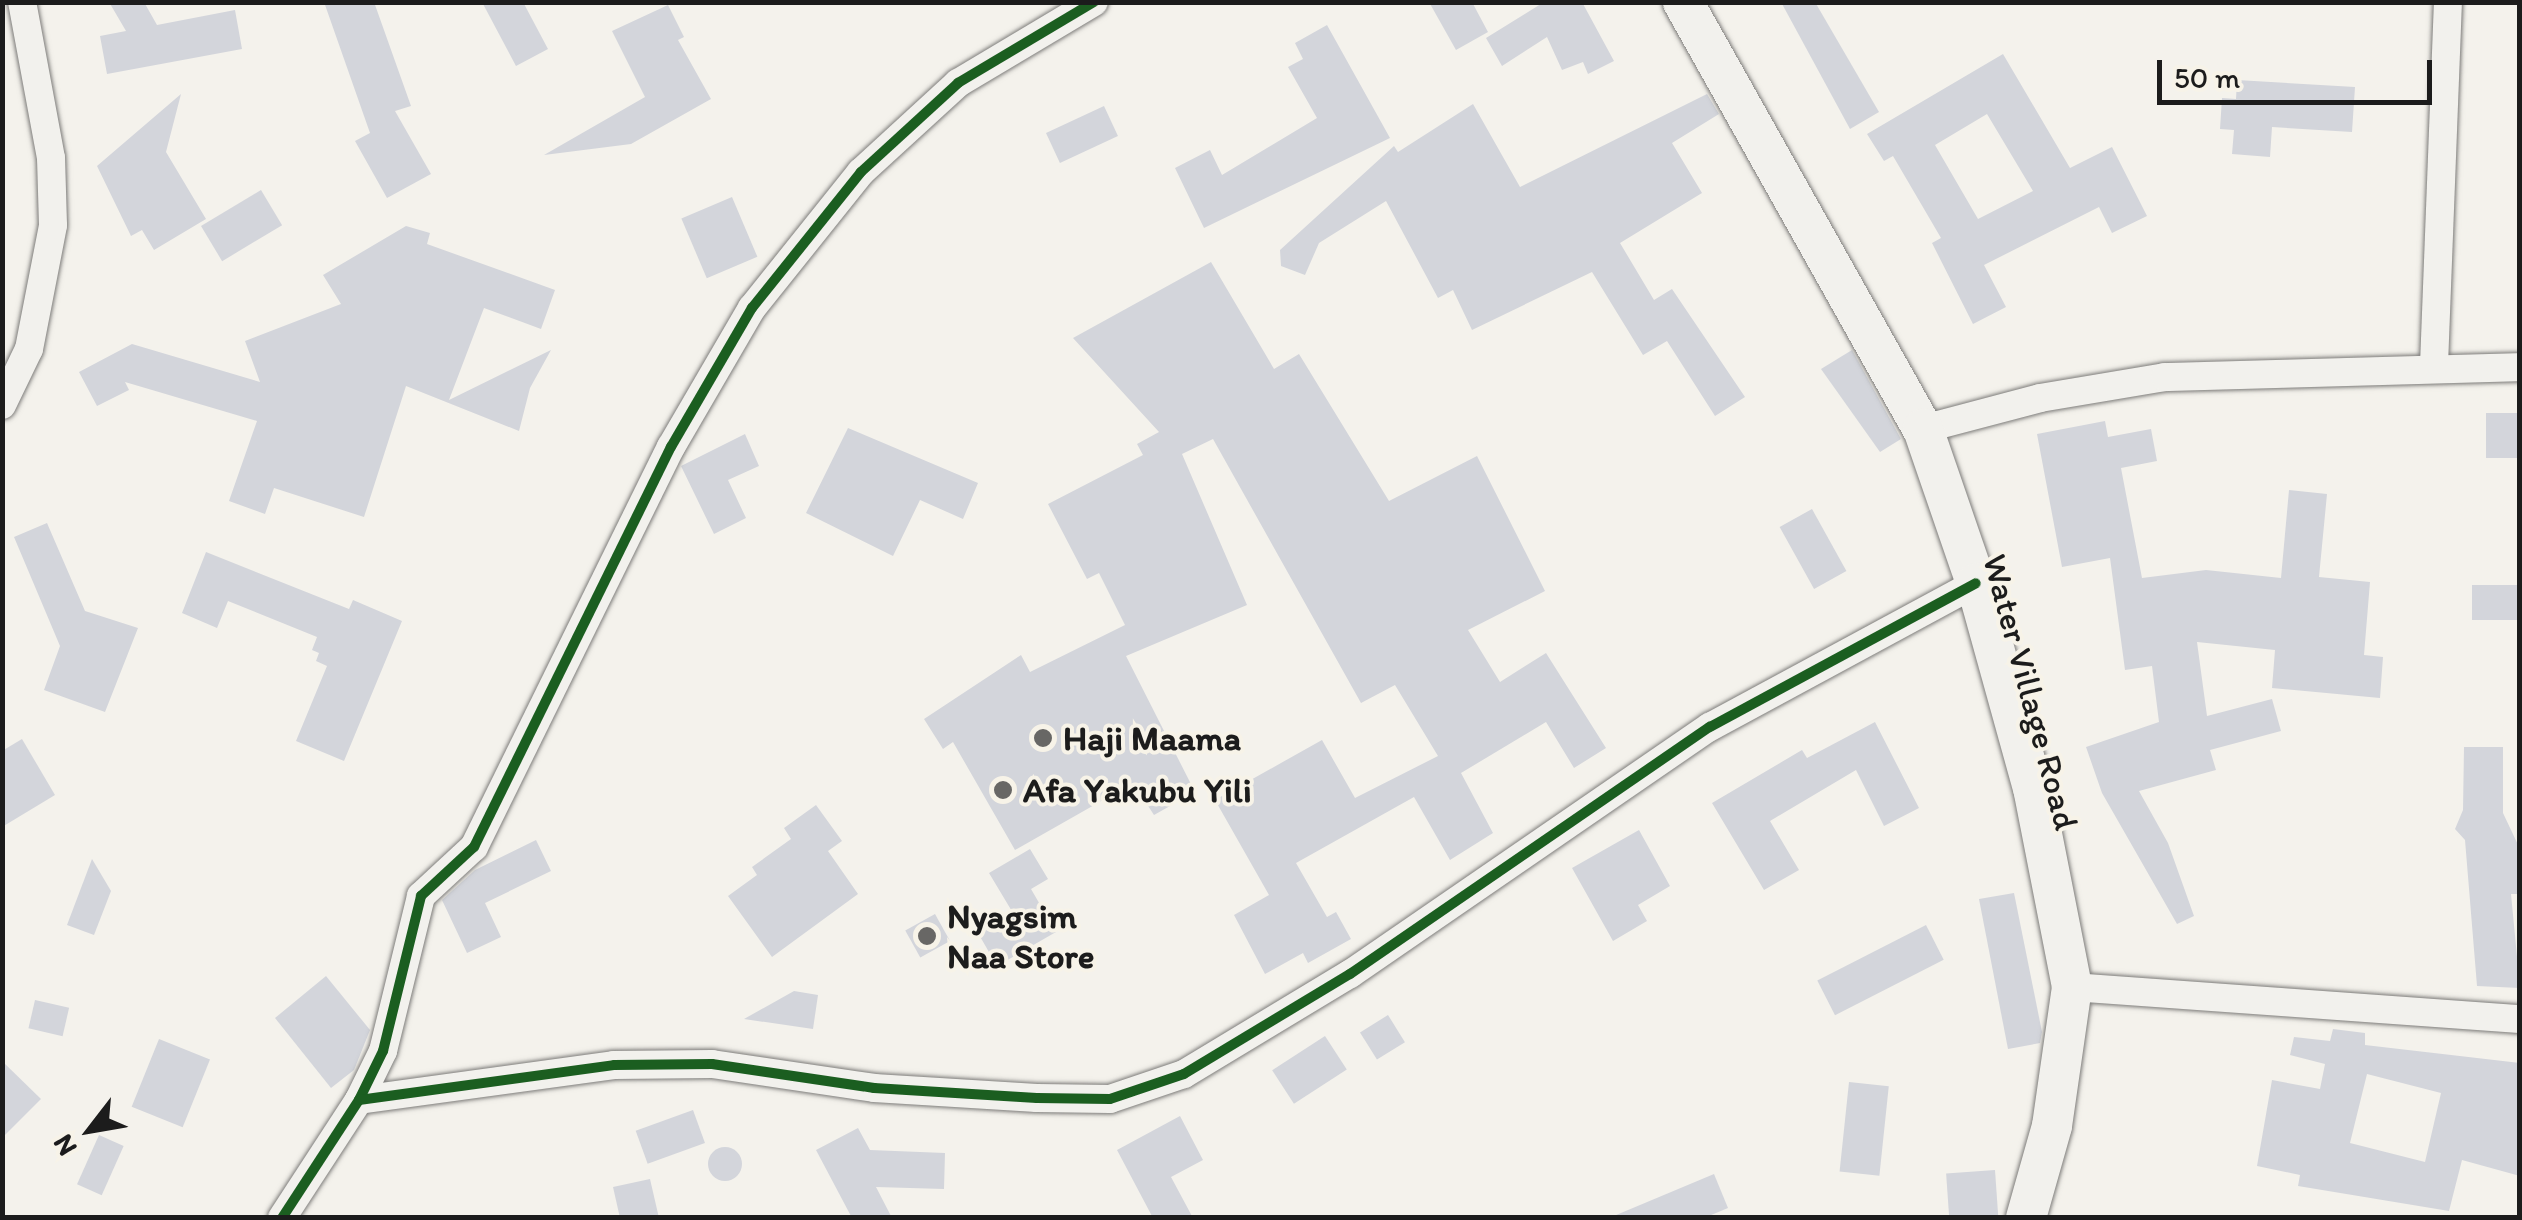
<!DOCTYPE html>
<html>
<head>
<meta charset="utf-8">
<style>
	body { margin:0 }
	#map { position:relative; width:2522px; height:1220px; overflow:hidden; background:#f4f2ec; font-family:Itim,sans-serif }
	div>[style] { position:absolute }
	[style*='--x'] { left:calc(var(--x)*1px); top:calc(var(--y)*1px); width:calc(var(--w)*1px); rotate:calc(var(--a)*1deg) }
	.building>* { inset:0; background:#d3d5db; transform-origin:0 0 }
	.round { border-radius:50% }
	.roads { filter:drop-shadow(0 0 2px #7d7c7a) drop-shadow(0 0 2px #7d7c7a) }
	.street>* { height:28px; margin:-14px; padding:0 14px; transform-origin:14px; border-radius:14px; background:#f2f1ed }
	.secondary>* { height:40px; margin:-20px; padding:0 20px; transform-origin:20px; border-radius:20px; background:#f2f1ed }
	.cycleway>* { height:10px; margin:-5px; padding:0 5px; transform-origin:5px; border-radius:5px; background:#1b5e20 }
	.dots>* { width:28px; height:28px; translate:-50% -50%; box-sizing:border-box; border:5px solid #f7f3e8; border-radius:50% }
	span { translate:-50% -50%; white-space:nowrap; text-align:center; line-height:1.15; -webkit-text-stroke:8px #f7f3e8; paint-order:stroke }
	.street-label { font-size:35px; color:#1c1c1c }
	.poi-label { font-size:35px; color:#1c1c1c; font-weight:700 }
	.left { translate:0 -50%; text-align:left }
	.frame { position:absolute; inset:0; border:5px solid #1c1c1c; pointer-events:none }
	.north { position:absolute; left:40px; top:1080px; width:100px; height:100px; -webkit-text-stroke:8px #f7f3e8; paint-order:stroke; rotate:239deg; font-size:28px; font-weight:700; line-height:40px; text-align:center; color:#1c1c1c }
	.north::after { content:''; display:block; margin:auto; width:35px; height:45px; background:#1c1c1c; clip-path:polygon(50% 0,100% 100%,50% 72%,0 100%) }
	.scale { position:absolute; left:2157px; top:60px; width:275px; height:45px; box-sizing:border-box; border:5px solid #1c1c1c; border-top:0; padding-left:12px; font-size:30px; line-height:35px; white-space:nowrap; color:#1c1c1c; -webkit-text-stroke:8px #f7f3e8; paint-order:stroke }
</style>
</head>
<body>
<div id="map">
	<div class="building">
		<i style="clip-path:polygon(109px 2px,144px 2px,157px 25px,235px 10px,242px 49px,107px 74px,100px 36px,126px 31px)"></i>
		<i style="clip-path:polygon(324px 2px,374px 2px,411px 106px,395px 111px,431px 174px,387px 198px,355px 141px,370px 133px)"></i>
		<i style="clip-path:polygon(482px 2px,523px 2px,548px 49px,516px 66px)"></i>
		<i style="clip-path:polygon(1429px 2px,1472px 2px,1488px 32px,1456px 50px)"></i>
		<i style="clip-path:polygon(1544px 2px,1582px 2px,1614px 61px,1588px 74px,1583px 62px,1562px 70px,1547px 37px,1502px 66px,1486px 38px)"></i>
		<i style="clip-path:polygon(1781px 2px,1815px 2px,1879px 112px,1850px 129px)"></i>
		<i style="clip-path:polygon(668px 5px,684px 37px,678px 40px,711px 99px,631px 144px,544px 155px,645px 97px,612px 31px)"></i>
		<i style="clip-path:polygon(1327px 25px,1390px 138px,1204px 228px,1175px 168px,1210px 150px,1222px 175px,1317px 118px,1288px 67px,1303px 59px,1295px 43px)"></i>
		<i style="clip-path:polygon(evenodd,2003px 54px,2070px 168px,2112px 147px,2147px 216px,2112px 233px,2099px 207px,1984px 265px,2006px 307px,1973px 324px,1932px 243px,1941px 238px,1893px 156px,1884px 161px,1867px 134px,2003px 54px,1987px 114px,2033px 191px,1978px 219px,1935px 145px,1987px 114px)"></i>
		<i style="clip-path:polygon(2237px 80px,2355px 87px,2352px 132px,2272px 127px,2270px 157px,2232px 154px,2234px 130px,2220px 129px,2222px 98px,2236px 99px)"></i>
		<i style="clip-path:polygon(181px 94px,166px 152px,206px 219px,154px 250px,142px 230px,131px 236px,97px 166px)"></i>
		<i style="clip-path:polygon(1707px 94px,1719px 114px,1672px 143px,1702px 193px,1620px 243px,1654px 300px,1672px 289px,1745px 397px,1715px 416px,1667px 341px,1643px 355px,1592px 272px,1472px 330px,1453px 290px,1438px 298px,1386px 201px,1319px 243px,1305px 275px,1281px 266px,1280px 250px,1394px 146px,1398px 152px,1473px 104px,1520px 187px)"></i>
		<i style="left:1104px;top:106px;width:33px;height:64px;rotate:65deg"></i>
		<i style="left:261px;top:190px;width:41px;height:70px;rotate:59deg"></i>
		<i style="left:732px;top:197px;width:65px;height:55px;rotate:67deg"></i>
		<i style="clip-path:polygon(406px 226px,430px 233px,427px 244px,555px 290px,541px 329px,484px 308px,449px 400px,551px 350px,530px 388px,519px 431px,406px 386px,364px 517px,274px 488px,265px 514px,229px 501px,257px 421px,125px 382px,129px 390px,97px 406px,79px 372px,132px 344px,260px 382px,245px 341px,341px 304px,323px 275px)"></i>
		<i style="clip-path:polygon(1211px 262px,1274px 369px,1299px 354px,1389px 501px,1477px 456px,1545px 591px,1468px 630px,1500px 682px,1546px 653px,1606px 748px,1574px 768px,1546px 722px,1461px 773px,1493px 833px,1450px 860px,1414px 797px,1296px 863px,1327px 917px,1336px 912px,1351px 939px,1308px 963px,1303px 953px,1265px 974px,1234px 915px,1269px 895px,1215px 800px,1322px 740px,1355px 798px,1438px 756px,1395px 685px,1361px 703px,1213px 439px,1182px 454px,1247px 605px,1126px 656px,1195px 792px,1154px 815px,1133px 783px,1015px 850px,953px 742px,943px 749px,924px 719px,1021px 655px,1030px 672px,1125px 625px,1099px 573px,1087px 579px,1048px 504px,1143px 455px,1137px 444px,1159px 432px,1073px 338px)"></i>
		<i style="clip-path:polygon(1852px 350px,1901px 439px,1880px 452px,1821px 369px)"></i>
		<i style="left:2486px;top:413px;width:34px;height:45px"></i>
		<i style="clip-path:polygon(2105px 421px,2108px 437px,2151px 429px,2157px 461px,2121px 468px,2142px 578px,2206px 570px,2281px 578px,2289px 490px,2327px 494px,2319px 577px,2370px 582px,2364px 655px,2383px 657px,2380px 698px,2272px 688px,2275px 650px,2197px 642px,2207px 716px,2272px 699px,2281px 731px,2210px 750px,2216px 770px,2139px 791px,2168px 843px,2194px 916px,2177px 924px,2102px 793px,2086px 747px,2159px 722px,2152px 666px,2125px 670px,2110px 558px,2062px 567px,2037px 434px)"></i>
		<i style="clip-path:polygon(848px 428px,978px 483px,963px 519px,920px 500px,893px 556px,806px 513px)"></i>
		<i style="clip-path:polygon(745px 434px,759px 466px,728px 480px,746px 518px,714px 534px,681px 466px)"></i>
		<i style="left:1812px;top:509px;width:71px;height:37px;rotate:61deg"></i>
		<i style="clip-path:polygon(47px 523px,85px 611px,138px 628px,105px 712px,44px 690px,60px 646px,14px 537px)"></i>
		<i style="clip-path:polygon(206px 552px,349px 609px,353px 600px,402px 621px,344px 761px,296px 741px,327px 666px,316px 661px,319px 653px,312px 650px,317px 637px,228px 601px,217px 628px,182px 613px)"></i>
		<i style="left:2472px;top:585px;width:48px;height:35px"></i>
		<i style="clip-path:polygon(1875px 722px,1919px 808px,1884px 826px,1856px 770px,1770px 821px,1799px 870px,1764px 890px,1712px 803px,1802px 750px,1807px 758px)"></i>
		<i style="clip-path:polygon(22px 739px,55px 795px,2px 827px,2px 751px)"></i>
		<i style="clip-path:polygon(2464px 747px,2503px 747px,2503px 813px,2520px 849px,2520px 894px,2511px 894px,2520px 988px,2477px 986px,2465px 840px,2455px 829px,2463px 810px)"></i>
		<i style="clip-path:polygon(816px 805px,842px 841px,828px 851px,858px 894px,772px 957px,728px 896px,757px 875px,752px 867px,791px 839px,784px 828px)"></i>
		<i style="clip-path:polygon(1639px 830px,1670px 886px,1638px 905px,1647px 921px,1613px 941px,1572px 868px)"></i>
		<i style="clip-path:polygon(536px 840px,551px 871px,485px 903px,501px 937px,467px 953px,442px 900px,475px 870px)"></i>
		<i style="clip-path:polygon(1030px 849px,1048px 879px,1031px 889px,1056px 932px,997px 966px,978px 933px,1013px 913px,989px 873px)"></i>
		<i style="clip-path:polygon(92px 859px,111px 891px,94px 935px,67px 925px)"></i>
		<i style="clip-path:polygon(2014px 893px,2042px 1032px,2040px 1043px,2008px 1049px,1979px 899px)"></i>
		<i style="left:935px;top:914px;width:31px;height:34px;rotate:61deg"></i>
		<i style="left:1926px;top:925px;width:39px;height:122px;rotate:63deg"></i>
		<i style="clip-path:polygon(326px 976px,370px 1030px,354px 1070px,331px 1088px,275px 1018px)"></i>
		<i style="clip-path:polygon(794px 991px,818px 995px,813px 1029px,744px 1019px)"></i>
		<i style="left:35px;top:1000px;width:35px;height:29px;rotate:13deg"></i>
		<i style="left:1388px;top:1015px;width:32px;height:33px;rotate:58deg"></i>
		<i style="clip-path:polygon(evenodd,2333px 1029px,2365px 1033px,2365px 1045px,2520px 1063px,2520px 1176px,2462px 1160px,2449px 1211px,2298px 1186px,2300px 1175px,2257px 1166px,2272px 1080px,2320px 1089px,2325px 1064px,2290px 1055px,2294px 1037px,2330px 1041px,2333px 1029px,2367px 1074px,2441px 1093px,2425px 1162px,2350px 1143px,2367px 1074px)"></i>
		<i style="left:1325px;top:1036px;width:40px;height:63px;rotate:57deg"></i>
		<i style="left:159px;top:1039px;width:55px;height:73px;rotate:22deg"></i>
		<i style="clip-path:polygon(2px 1061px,41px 1099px,2px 1138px)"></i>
		<i style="left:1849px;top:1082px;width:40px;height:90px;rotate:6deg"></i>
		<i style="left:693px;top:1110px;width:35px;height:61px;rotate:70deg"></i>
		<i style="clip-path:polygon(1180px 1116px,1203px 1160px,1171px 1177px,1193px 1218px,1153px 1218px,1117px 1150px)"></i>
		<i style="clip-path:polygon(858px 1128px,870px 1150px,945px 1153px,944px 1189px,876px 1187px,892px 1218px,852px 1218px,816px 1150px)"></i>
		<i style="left:99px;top:1135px;width:27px;height:54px;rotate:24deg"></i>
		<i class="round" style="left:708px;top:1147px;width:34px;height:34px"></i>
		<i style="left:1995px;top:1170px;width:48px;height:49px;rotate:86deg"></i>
		<i style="clip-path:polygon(1714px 1174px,1728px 1208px,1704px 1218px,1609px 1218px)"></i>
		<i style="clip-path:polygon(650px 1179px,659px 1218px,620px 1218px,613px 1187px)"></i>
	</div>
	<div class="roads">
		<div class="street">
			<i style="--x:2434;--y:365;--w:363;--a:-87.8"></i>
			<i style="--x:2;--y:405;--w:62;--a:-64.3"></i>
			<i style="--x:29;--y:349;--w:126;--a:-79"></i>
			<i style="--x:53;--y:225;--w:67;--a:-91.7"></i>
			<i style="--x:51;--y:158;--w:159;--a:-100.5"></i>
			<i style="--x:1923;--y:429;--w:121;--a:-14.8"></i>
			<i style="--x:2040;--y:398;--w:127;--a:-9.5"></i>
			<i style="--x:2165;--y:377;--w:355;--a:-1.6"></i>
			<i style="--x:2072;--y:987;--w:449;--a:4.1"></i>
			<i style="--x:359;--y:1100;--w:55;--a:-63.9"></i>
			<i style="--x:383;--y:1051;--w:160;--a:-76.2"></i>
			<i style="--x:421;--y:896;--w:72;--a:-42.8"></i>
			<i style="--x:474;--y:847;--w:446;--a:-63.8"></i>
			<i style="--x:671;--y:447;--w:161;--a:-59.8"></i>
			<i style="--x:752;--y:308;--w:174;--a:-51.3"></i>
			<i style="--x:861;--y:172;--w:132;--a:-42.5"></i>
			<i style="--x:958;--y:83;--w:158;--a:-30.8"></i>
			<i style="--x:282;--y:1218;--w:141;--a:-56.9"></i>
			<i style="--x:359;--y:1100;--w:257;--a:-7.8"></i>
			<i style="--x:614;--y:1065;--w:98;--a:-0.6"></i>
			<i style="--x:712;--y:1064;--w:164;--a:8.4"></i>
			<i style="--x:874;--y:1088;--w:163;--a:3.5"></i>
			<i style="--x:1037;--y:1098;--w:73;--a:0.8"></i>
			<i style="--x:1110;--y:1099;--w:78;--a:-18.7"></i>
			<i style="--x:1184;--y:1074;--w:194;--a:-31.1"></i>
			<i style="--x:1350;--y:974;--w:437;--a:-34.5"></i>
			<i style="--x:1710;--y:727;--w:302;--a:-28.4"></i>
		</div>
		<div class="secondary">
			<i style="--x:1683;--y:2;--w:490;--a:60.7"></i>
			<i style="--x:1923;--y:429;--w:163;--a:71"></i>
			<i style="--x:1976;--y:583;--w:213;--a:74.5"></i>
			<i style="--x:2033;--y:788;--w:203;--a:78.9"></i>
			<i style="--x:2072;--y:987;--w:140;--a:98.2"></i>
			<i style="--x:2052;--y:1126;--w:96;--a:105.8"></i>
		</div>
	</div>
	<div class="cycleway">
		<i style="--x:359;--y:1100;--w:55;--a:-63.9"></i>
		<i style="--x:383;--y:1051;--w:160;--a:-76.2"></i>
		<i style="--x:421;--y:896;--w:72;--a:-42.8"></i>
		<i style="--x:474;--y:847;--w:446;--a:-63.8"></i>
		<i style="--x:671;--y:447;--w:161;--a:-59.8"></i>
		<i style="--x:752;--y:308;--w:174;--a:-51.3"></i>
		<i style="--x:861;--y:172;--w:132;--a:-42.5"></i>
		<i style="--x:958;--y:83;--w:158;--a:-30.8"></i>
		<i style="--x:282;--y:1218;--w:141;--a:-56.9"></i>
		<i style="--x:359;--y:1100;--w:257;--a:-7.8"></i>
		<i style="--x:614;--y:1065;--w:98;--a:-0.6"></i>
		<i style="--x:712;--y:1064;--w:164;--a:8.4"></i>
		<i style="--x:874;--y:1088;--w:163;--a:3.5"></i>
		<i style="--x:1037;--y:1098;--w:73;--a:0.8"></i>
		<i style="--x:1110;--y:1099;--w:78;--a:-18.7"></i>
		<i style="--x:1184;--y:1074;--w:194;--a:-31.1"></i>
		<i style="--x:1350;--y:974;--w:437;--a:-34.5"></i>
		<i style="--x:1710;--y:727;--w:302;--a:-28.4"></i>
	</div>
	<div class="dots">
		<i style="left:1043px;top:738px;background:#686765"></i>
		<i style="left:1003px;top:790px;background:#686765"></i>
		<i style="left:927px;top:936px;background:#686765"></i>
	</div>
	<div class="street-label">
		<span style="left:2031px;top:692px;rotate:75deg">Water Village Road</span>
	</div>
	<div class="poi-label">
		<span class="left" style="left:1063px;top:738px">Haji Maama</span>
		<span class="left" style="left:1023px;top:790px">Afa Yakubu Yili</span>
		<span class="left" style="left:947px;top:936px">Nyagsim<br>Naa Store</span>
	</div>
	<div class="frame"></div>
	<div class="north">N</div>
	<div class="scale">50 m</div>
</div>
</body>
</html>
